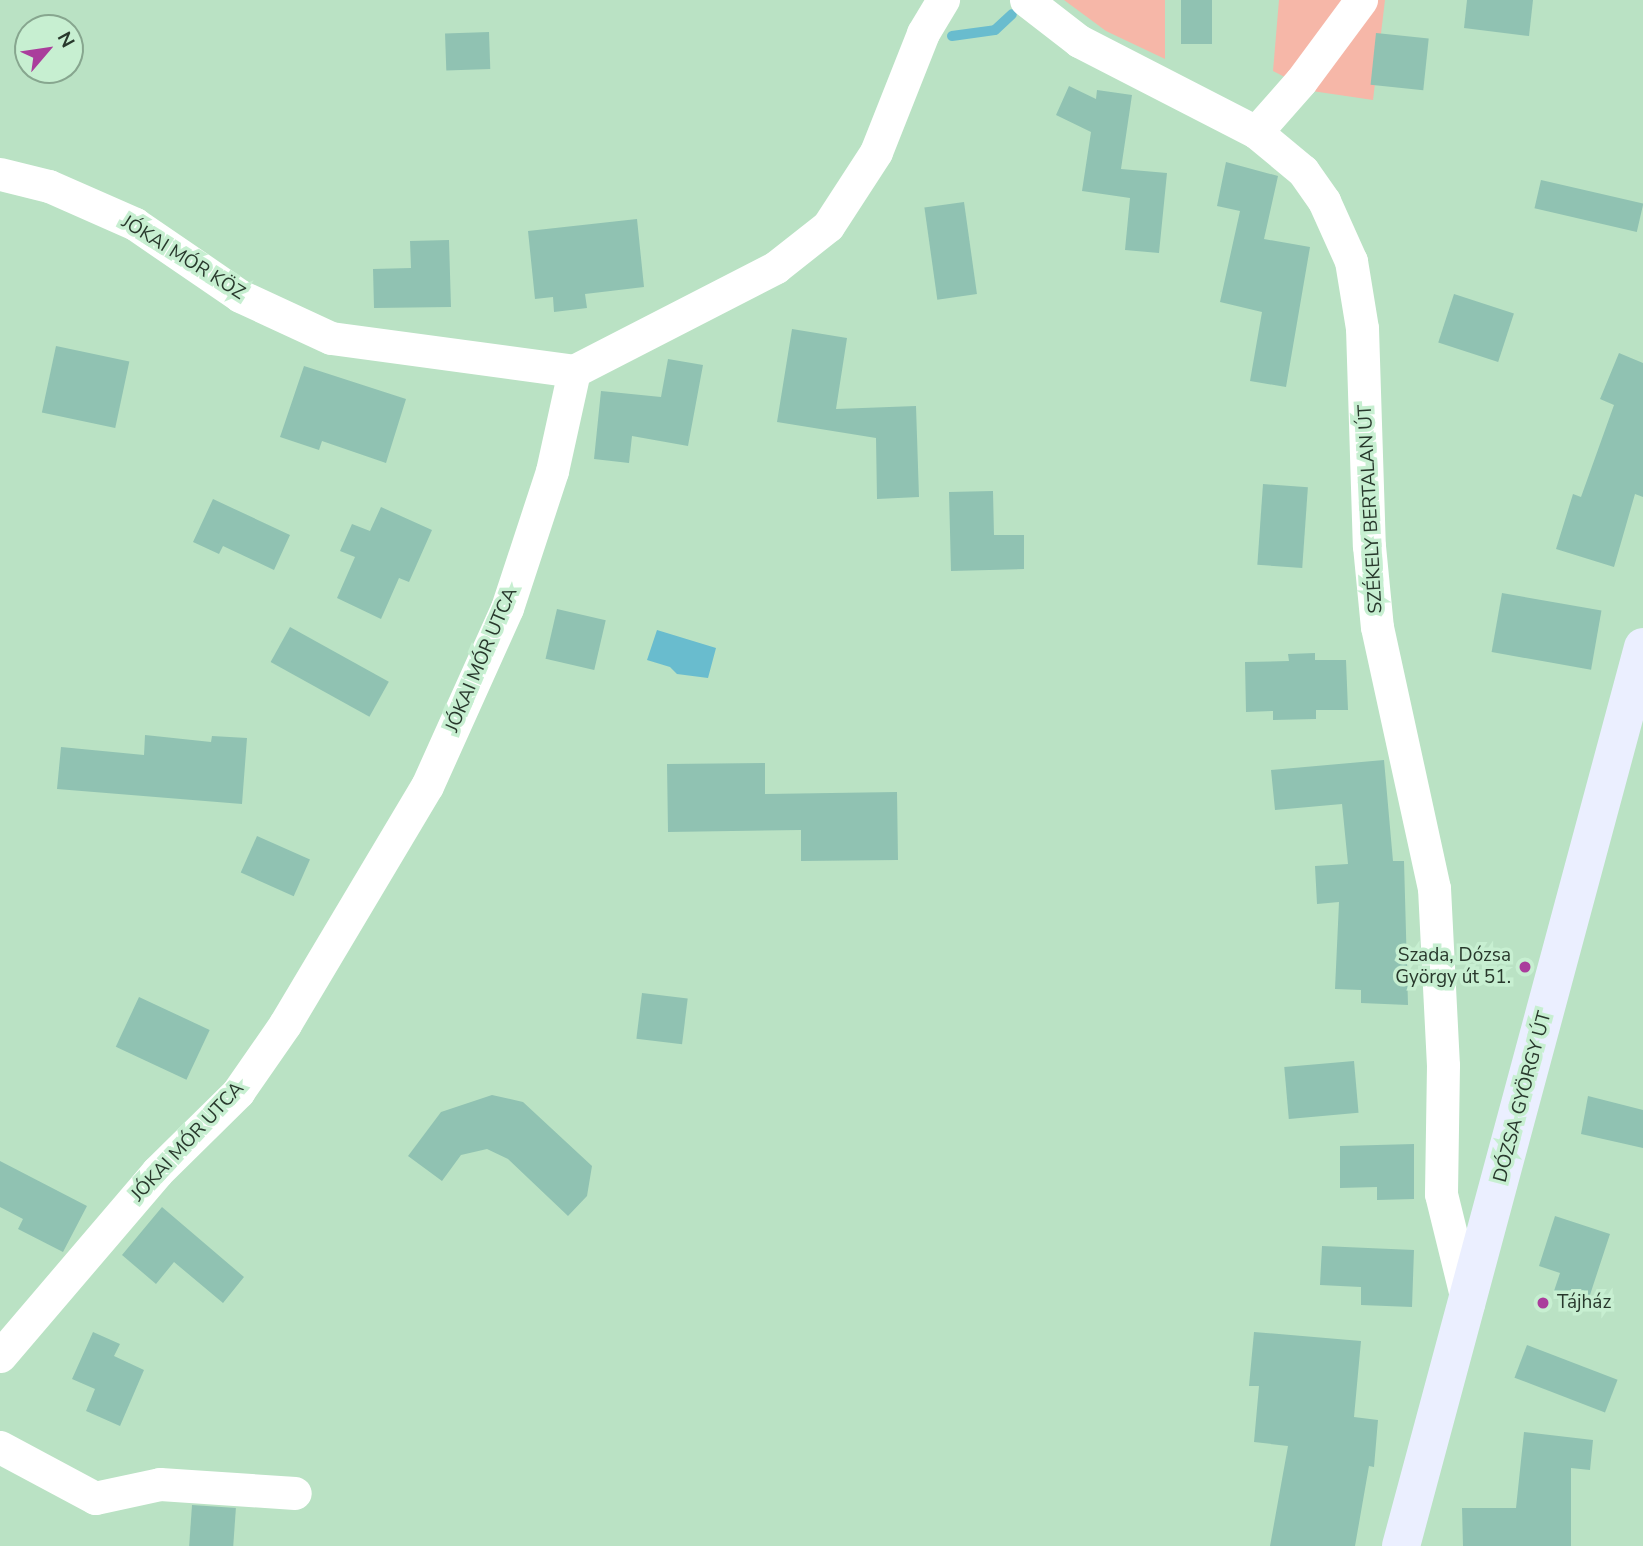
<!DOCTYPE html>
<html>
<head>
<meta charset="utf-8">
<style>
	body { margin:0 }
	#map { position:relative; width:1643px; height:1546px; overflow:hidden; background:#bae2c4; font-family:"Nunito Sans",sans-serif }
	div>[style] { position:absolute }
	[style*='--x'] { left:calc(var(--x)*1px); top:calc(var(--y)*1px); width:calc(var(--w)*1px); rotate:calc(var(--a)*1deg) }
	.green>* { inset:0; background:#f6b7a8 }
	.water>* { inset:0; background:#69bcce }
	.stream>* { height:10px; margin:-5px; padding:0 5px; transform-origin:5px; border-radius:5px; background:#69bcce }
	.building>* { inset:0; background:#90c2b2; transform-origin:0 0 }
	.minor>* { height:33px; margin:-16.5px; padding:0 16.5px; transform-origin:16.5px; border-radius:16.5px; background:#fff }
	.secondary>* { height:38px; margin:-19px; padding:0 19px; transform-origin:19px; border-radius:19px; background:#ebefff }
	.dots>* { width:19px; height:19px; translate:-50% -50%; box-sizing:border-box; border:4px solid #c7efd1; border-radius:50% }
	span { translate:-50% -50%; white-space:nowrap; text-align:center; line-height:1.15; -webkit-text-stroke:7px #c7efd1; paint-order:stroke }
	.street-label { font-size:19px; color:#28382c }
	.poi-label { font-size:19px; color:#28382c }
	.right { translate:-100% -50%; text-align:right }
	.left { translate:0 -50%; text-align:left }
	.north { position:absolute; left:14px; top:14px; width:70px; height:70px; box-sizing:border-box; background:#c7efd1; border:2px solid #87a68f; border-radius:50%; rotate:61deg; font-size:19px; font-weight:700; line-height:28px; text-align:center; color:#28382c }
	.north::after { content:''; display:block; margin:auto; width:24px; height:32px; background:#aa3d9c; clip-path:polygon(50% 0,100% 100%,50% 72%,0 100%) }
</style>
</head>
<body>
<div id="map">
	<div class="green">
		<i style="clip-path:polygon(1064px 0,1165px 0,1165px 59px,1106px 31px)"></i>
		<i style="clip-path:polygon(1279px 0,1385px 0,1373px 100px,1312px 91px,1273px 71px)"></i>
	</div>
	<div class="water">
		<i style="clip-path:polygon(657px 630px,716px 648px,708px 678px,677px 674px,670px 667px,647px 660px)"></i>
	</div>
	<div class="stream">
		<i style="--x:952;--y:36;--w:43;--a:-7.9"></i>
		<i style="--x:995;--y:30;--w:23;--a:-43"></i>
	</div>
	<div class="building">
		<i style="left:1181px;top:0;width:31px;height:44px"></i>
		<i style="clip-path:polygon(1467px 0,1533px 0,1529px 36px,1464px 28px)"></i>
		<i style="left:489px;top:32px;width:37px;height:44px;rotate:88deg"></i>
		<i style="left:1376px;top:33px;width:53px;height:52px;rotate:6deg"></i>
		<i style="clip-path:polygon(1069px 86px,1096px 99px,1097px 90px,1132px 95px,1121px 169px,1167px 173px,1159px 253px,1125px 250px,1130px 198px,1082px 191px,1091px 132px,1056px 115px)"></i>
		<i style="clip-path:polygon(1226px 162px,1278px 176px,1264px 239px,1310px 247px,1286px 387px,1250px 381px,1262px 312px,1220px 302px,1240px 211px,1217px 206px)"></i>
		<i style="left:1541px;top:180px;width:105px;height:29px;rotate:13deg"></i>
		<i style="left:964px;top:202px;width:93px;height:40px;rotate:82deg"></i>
		<i style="clip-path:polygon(637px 219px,644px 287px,585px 294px,587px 308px,554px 312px,553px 297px,535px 299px,528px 231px)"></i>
		<i style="clip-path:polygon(449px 240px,451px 307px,374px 308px,373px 269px,411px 268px,410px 241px)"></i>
		<i style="left:1454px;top:294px;width:63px;height:51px;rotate:18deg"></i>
		<i style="clip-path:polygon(792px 329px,847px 338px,836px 409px,916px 406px,919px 497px,877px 499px,876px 438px,777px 422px)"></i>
		<i style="left:56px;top:346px;width:75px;height:68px;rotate:12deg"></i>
		<i style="clip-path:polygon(1619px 353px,1643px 363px,1643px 497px,1635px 494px,1614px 567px,1556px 549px,1573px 494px,1581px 497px,1614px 405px,1600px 399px)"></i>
		<i style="clip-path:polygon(668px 359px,703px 365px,688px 446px,632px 436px,629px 463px,594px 459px,601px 391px,661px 397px)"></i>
		<i style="clip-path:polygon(304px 366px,406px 399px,386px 463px,322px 441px,319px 450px,280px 437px)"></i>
		<i style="left:1263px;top:484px;width:45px;height:81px;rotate:4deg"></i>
		<i style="clip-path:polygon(993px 491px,994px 535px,1024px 535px,1024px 569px,951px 571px,949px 492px)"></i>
		<i style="clip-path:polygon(213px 499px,290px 535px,274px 570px,223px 546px,219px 554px,193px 542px)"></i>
		<i style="clip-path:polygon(381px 507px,432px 530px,409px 582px,399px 578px,381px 619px,337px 598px,355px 557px,340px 551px,352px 524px,370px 531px)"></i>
		<i style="left:1502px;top:593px;width:101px;height:60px;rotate:10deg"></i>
		<i style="left:557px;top:609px;width:50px;height:51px;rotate:13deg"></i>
		<i style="left:290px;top:627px;width:113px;height:40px;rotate:29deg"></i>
		<i style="clip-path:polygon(1315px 653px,1315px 660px,1346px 660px,1348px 710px,1316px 710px,1316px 719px,1273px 720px,1273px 711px,1246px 712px,1245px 662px,1289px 661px,1288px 654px)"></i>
		<i style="clip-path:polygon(145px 735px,211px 742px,212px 736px,247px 738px,242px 804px,57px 789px,61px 747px,144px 755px)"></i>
		<i style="clip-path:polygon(1384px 760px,1393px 861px,1404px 861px,1408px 1005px,1361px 1003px,1361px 990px,1335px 989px,1339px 902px,1317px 904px,1315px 866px,1348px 864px,1342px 804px,1275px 810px,1271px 770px)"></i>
		<i style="clip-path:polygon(765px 763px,765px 794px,897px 792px,898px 860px,801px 861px,801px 830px,668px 832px,667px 764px)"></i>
		<i style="left:257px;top:836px;width:58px;height:40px;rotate:24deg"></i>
		<i style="left:642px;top:993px;width:46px;height:46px;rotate:7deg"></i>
		<i style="left:139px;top:997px;width:78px;height:55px;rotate:25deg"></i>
		<i style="left:1354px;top:1061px;width:52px;height:70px;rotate:85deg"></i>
		<i style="clip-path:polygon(492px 1095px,523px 1102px,592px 1166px,587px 1196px,568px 1216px,508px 1159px,487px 1149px,461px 1155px,442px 1181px,408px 1156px,441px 1112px)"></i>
		<i style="clip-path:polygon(1588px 1096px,1643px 1110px,1643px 1148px,1581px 1134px)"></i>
		<i style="clip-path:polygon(1414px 1144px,1414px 1199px,1377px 1200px,1377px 1187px,1340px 1188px,1340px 1146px)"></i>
		<i style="clip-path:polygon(0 1161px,87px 1206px,63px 1252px,18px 1229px,23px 1219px,0 1207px)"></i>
		<i style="clip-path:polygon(162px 1207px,244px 1277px,223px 1303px,174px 1262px,156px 1284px,122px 1255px)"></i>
		<i style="clip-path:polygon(1555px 1216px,1610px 1234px,1588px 1301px,1554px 1291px,1560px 1273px,1539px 1266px)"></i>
		<i style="clip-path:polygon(1322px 1246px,1414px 1250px,1412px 1307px,1361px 1305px,1361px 1287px,1320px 1285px)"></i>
		<i style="clip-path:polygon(93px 1332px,120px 1344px,114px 1356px,144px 1370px,120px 1426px,86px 1411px,95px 1389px,72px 1379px)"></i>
		<i style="clip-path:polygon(1254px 1332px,1361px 1341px,1354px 1417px,1378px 1420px,1374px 1467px,1369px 1466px,1355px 1546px,1270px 1546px,1288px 1446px,1254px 1442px,1259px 1386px,1249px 1386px)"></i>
		<i style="left:1527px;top:1345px;width:97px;height:35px;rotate:21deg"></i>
		<i style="clip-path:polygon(1524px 1432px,1593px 1440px,1590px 1470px,1571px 1468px,1571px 1546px,1463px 1546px,1462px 1508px,1516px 1508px)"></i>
		<i style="left:192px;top:1505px;width:44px;height:41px;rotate:4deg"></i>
	</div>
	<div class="minor">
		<i style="--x:1026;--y:0;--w:67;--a:37.7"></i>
		<i style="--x:1079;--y:41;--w:199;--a:27.2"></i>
		<i style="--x:1256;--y:132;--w:61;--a:39.7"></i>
		<i style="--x:1303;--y:171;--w:37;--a:55"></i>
		<i style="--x:1324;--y:201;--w:66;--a:65.8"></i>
		<i style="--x:1351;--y:261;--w:68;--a:80.7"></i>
		<i style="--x:1362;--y:328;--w:218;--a:88.2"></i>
		<i style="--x:1369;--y:546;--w:81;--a:84.4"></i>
		<i style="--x:1377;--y:627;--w:267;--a:77.7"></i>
		<i style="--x:1434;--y:888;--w:177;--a:87.1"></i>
		<i style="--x:1443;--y:1065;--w:129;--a:90.9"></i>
		<i style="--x:1441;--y:1194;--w:113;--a:76.2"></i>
		<i style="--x:1256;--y:132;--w:68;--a:-48.6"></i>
		<i style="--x:1301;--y:81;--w:101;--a:-53.5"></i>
		<i style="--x:0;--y:174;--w:50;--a:13.8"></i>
		<i style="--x:49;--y:186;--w:94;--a:23.8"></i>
		<i style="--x:135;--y:224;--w:127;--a:34.4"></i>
		<i style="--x:240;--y:296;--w:100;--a:24.8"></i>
		<i style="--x:331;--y:338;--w:245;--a:7.7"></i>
		<i style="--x:0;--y:1356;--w:242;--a:-49.5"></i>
		<i style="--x:157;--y:1172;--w:114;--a:-44.6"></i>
		<i style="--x:238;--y:1092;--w:83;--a:-55.3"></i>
		<i style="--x:285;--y:1024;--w:277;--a:-59.2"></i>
		<i style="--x:427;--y:786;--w:195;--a:-65.8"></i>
		<i style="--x:507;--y:608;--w:144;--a:-71.8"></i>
		<i style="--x:552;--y:471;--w:102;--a:-77.6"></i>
		<i style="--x:574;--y:371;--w:227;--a:-27.2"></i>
		<i style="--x:776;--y:267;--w:66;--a:-38.3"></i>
		<i style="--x:828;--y:226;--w:88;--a:-57"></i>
		<i style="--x:876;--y:152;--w:128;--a:-68.4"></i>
		<i style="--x:923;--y:33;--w:39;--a:-59"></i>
		<i style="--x:0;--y:1447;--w:108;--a:28.2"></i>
		<i style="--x:95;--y:1498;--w:66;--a:-12.2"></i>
		<i style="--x:160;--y:1484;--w:135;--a:3.8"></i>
	</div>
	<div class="secondary">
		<i style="--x:1401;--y:1546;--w:931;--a:-74.93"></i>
	</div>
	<div class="dots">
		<i style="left:1525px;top:967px;background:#aa3d9c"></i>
		<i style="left:1543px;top:1303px;background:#aa3d9c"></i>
	</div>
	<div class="street-label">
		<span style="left:183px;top:258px;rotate:32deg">JÓKAI MÓR KÖZ</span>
		<span style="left:1371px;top:509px;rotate:-93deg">SZÉKELY BERTALAN ÚT</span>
		<span style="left:482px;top:660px;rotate:-67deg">JÓKAI MÓR UTCA</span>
		<span style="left:1523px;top:1097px;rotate:-75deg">DÓZSA GYÖRGY ÚT</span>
		<span style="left:188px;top:1142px;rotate:-47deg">JÓKAI MÓR UTCA</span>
	</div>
	<div class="poi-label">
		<span class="right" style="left:1511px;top:967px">Szada, Dózsa<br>György út 51.</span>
		<span class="left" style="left:1557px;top:1303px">Tájház</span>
	</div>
	<div class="north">N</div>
</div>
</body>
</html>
